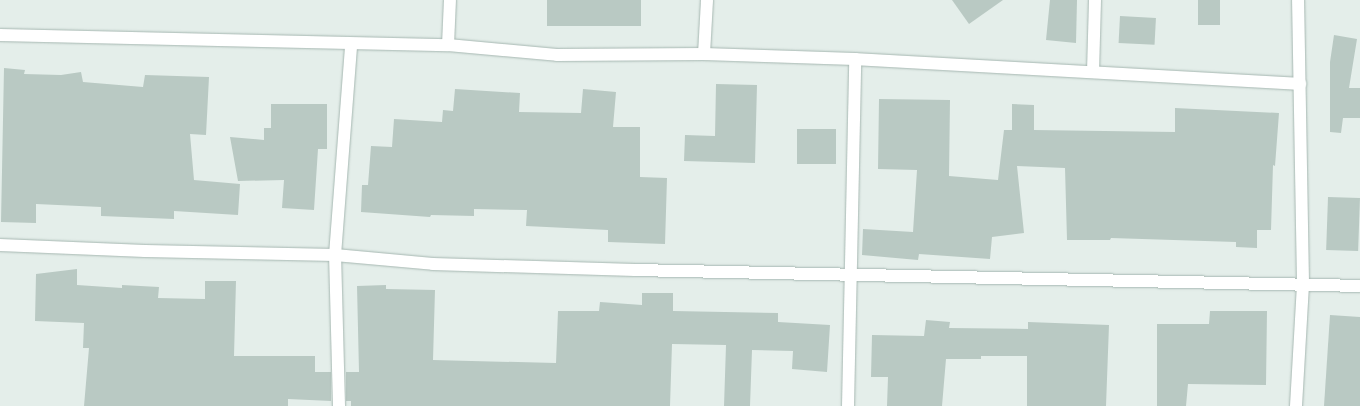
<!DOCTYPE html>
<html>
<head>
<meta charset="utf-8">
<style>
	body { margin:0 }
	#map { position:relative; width:1360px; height:406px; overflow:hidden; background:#e4eeea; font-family:"Titillium Web",sans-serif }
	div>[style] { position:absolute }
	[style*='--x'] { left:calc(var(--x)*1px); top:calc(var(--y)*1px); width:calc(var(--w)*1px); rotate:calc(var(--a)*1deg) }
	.building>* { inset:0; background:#b9c9c3; transform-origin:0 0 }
	.roads { filter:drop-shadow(0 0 1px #a6b7b1) drop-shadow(0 0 1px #a6b7b1) }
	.street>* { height:12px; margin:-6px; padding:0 6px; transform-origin:6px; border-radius:6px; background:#fff }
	span { translate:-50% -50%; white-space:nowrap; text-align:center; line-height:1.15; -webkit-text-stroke:3px #f5faf7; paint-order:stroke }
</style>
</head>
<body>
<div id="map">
	<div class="building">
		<i style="left:547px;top:0;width:94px;height:26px"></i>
		<i style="clip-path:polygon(952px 0,1003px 0,969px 24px)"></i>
		<i style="clip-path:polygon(1050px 0,1077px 0,1076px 43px,1046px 40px)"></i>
		<i style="left:1198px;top:0;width:22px;height:25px"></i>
		<i style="left:1120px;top:16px;width:36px;height:27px;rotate:3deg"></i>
		<i style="clip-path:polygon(1334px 35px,1357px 39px,1349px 88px,1360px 88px,1360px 118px,1343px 118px,1341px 133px,1330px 132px,1330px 62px)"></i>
		<i style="clip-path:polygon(4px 68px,25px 70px,24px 74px,61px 75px,81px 72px,83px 82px,143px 87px,145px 75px,209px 77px,206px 135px,190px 134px,194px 180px,240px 184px,238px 215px,174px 211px,174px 219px,101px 216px,101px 207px,36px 204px,36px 223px,1px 222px)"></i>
		<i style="clip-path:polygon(716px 84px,757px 85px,755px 163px,684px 161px,685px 135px,715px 136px)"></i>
		<i style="clip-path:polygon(455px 89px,520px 93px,519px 112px,581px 113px,583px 89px,616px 92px,613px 127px,640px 127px,640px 177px,667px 178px,665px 244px,608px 242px,608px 230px,526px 226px,527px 210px,474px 209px,474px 216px,431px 215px,430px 217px,361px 212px,362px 185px,368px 185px,371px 146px,392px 147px,394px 119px,442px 122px,443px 110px,453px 111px)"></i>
		<i style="clip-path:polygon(879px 99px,950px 100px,949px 176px,998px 180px,1004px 130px,1012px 130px,1012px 104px,1034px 105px,1034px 130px,1175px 132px,1175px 108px,1279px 113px,1275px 166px,1273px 165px,1271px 230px,1257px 230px,1257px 248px,1236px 247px,1236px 242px,1111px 238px,1110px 240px,1067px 240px,1065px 168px,1017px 166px,1024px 233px,992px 237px,990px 259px,919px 254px,918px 260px,862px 255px,863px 229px,913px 232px,917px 170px,878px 169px)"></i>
		<i style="clip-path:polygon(271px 104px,327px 104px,327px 149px,318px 149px,314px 210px,282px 208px,284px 180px,238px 181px,230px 137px,264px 140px,264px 128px,271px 128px)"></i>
		<i style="left:797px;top:129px;width:39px;height:35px"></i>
		<i style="left:1328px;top:197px;width:32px;height:53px;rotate:2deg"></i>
		<i style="clip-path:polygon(77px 269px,77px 285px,122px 288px,122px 285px,159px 287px,158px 298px,205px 299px,205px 281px,236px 281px,234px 356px,315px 356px,315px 372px,331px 372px,331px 401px,288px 399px,288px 406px,84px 406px,89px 348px,83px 348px,84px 323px,35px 321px,36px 274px)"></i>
		<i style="clip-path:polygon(386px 285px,386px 289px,435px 290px,433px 360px,556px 363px,558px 311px,599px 311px,600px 302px,642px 305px,642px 293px,673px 293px,673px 311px,778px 313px,778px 322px,830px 325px,827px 372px,792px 369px,793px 351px,752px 350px,750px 406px,724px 406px,726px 345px,672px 344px,670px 406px,351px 406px,351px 401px,346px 401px,346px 372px,359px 372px,357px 286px)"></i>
		<i style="clip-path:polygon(1210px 311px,1267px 311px,1266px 385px,1188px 384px,1186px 406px,1157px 406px,1157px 324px,1209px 324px)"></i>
		<i style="clip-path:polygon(1330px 315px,1360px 317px,1360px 406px,1324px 406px)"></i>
		<i style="clip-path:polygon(926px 320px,950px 322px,949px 328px,1028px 329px,1028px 322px,1109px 325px,1106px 406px,1027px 406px,1027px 356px,981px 356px,981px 359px,946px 359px,942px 406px,887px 406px,888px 377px,871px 377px,872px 335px,924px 336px)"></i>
	</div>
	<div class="roads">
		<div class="street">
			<i style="--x:0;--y:35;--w:448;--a:1.3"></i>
			<i style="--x:448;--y:45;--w:109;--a:5.2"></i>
			<i style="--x:557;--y:55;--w:147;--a:-0.4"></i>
			<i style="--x:704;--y:54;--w:151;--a:1.9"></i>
			<i style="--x:855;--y:59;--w:446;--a:3.2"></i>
			<i style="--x:448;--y:45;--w:45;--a:-87.5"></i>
			<i style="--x:704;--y:54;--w:54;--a:-86.8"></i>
			<i style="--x:1093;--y:72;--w:72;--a:-88.4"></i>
			<i style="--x:0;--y:245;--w:145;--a:2.4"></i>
			<i style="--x:145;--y:251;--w:190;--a:1.2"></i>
			<i style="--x:335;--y:255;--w:98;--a:5.2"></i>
			<i style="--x:433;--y:264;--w:202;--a:1.7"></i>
			<i style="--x:635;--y:270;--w:725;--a:1.26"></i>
			<i style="--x:339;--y:406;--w:151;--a:-91.5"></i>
			<i style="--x:335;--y:255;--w:211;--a:-85.6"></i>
			<i style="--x:848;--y:406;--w:347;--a:-88.8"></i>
			<i style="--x:1296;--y:406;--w:123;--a:-86.7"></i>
			<i style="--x:1303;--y:283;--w:283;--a:-91"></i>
		</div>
	</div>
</div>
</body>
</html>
